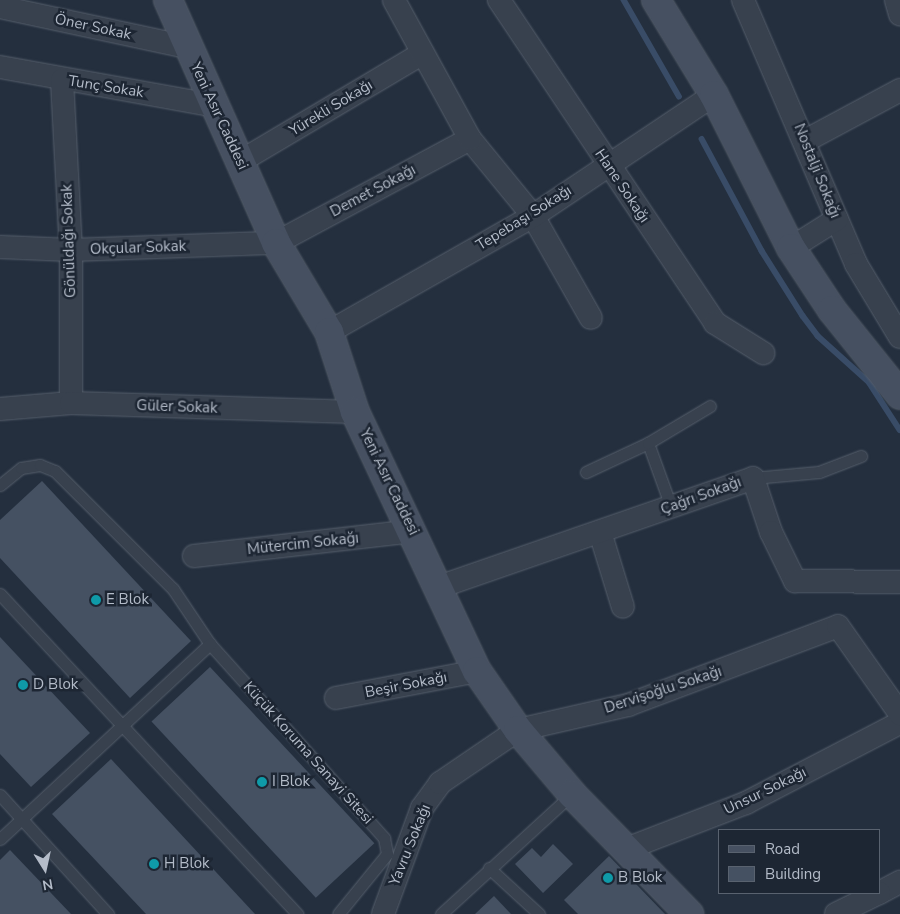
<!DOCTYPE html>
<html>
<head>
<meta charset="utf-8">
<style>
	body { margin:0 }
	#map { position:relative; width:900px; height:914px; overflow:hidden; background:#242f3e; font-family:"Nunito Sans",sans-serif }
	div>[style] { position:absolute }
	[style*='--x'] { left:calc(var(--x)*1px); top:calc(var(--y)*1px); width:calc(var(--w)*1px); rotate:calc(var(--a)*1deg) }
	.stream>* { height:5.5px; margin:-2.75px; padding:0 2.75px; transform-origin:2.75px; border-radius:2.75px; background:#394c67 }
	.building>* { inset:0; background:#455162; transform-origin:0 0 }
	.roads { filter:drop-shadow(0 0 1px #565f6c) drop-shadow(0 0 1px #565f6c) }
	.lane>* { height:11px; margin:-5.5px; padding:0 5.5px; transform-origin:5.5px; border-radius:5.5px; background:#38414e }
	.street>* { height:22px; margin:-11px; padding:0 11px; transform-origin:11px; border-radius:11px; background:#38414e }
	.secondary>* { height:28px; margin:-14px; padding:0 14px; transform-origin:14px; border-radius:14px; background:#465061 }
	.dots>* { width:14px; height:14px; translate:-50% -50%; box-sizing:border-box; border:2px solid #1d2633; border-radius:50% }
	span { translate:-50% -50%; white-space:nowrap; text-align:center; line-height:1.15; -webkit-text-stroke:5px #1d2633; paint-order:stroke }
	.street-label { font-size:15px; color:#b4bcc9 }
	.poi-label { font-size:15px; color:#b4bcc9 }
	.left { translate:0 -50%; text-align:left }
	.legend { position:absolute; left:718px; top:829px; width:162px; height:65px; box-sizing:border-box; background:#1d2633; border:1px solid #59626f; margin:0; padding:6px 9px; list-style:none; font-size:15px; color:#b4bcc9 }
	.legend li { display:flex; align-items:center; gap:10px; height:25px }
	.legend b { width:25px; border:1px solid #59626f }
	.north { position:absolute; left:20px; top:844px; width:50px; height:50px; -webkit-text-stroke:4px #1d2633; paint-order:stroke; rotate:170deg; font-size:14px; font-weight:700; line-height:20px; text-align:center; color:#b4bcc9 }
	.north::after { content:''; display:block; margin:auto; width:18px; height:22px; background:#b4bcc9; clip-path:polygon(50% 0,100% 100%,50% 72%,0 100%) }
</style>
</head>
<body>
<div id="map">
	<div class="stream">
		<i style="--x:624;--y:0;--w:111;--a:60.2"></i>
		<i style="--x:702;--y:139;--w:127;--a:61.8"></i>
		<i style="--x:762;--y:251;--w:77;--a:57.8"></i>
		<i style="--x:803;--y:316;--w:25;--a:53"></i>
		<i style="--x:818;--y:336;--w:69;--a:42"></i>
		<i style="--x:869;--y:382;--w:57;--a:57.1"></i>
	</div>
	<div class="building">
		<i style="clip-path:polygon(42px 481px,191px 641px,130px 698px,0 558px,0 520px)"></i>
		<i style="clip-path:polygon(0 637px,90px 733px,31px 787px,0 754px)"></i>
		<i style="left:210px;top:667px;width:241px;height:80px;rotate:47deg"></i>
		<i style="clip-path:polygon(111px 759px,255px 914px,146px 914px,52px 814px)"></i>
		<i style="clip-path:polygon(553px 844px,573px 864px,543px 893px,515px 864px,532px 848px,541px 857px)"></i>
		<i style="clip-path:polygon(10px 850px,71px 914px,0 914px,0 860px)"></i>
		<i style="clip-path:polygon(609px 856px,665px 914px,578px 914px,564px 900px)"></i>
		<i style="clip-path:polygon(494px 896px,511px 914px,475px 914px)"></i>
	</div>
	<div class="roads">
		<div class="lane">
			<i style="--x:648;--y:443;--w:68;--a:70.2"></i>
			<i style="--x:586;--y:472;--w:68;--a:-25.1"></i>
			<i style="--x:648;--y:443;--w:72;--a:-30.8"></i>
			<i style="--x:753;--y:478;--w:66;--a:-5.2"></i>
			<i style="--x:819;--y:472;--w:45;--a:-20.9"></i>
			<i style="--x:0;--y:485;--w:27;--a:-39"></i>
			<i style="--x:21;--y:468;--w:19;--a:-9"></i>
			<i style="--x:40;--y:465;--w:16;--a:22"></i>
			<i style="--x:55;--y:471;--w:167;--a:45"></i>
			<i style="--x:173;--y:589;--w:66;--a:56.1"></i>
			<i style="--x:210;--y:644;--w:261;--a:48.1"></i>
			<i style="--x:384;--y:838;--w:16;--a:79"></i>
			<i style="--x:387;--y:854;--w:77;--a:129.2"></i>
			<i style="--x:0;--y:594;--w:437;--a:47.1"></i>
			<i style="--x:0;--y:795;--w:161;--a:47.8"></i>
			<i style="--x:0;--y:839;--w:287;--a:-42.9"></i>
			<i style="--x:489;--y:868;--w:68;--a:42.6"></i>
			<i style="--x:441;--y:914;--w:178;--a:-42.5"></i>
		</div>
		<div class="street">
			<i style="--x:499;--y:0;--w:389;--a:56.2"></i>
			<i style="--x:715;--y:323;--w:57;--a:32"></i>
			<i style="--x:743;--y:0;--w:287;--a:66.8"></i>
			<i style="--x:856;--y:264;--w:85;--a:58.9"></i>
			<i style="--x:896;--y:0;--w:15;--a:74"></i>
			<i style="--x:0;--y:7;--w:191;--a:12.1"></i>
			<i style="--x:0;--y:67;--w:215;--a:10.2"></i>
			<i style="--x:62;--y:80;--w:170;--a:87"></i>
			<i style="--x:71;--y:250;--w:153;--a:90"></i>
			<i style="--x:470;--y:139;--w:99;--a:50.7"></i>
			<i style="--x:533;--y:216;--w:117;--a:60.4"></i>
			<i style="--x:805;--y:141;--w:108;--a:-28.2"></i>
			<i style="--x:241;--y:161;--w:209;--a:-30.7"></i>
			<i style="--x:0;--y:247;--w:71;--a:2.4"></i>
			<i style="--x:71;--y:250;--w:205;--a:-2"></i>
			<i style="--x:276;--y:243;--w:220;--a:-28.2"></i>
			<i style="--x:470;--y:139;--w:158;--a:-118.7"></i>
			<i style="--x:791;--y:248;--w:54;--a:-32.2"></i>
			<i style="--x:329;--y:332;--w:235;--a:-29.6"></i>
			<i style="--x:533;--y:216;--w:218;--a:-33.8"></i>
			<i style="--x:0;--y:409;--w:71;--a:-4.8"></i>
			<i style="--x:71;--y:403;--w:284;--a:1.8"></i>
			<i style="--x:600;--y:532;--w:78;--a:73"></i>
			<i style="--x:194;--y:556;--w:219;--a:-6.5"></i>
			<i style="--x:439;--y:587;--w:332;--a:-19.1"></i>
			<i style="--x:753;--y:478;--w:57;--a:71.6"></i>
			<i style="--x:771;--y:532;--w:55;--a:63.9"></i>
			<i style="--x:795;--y:581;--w:105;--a:0.5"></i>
			<i style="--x:336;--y:698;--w:144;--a:-10.8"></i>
			<i style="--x:626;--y:849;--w:129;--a:-21"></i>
			<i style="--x:746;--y:803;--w:174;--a:-27.5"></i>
			<i style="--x:879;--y:893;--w:24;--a:-28"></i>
			<i style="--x:383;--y:914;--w:113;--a:-69.8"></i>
			<i style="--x:422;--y:808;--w:31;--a:-54"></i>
			<i style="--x:440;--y:783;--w:94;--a:-34.2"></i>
			<i style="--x:518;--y:730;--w:113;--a:-12.8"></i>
			<i style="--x:628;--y:705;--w:224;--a:-20.6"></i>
			<i style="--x:838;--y:626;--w:108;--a:54.8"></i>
			<i style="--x:836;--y:914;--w:48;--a:-26"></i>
		</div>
		<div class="secondary">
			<i style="--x:168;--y:0;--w:266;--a:66"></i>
			<i style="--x:276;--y:243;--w:104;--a:59.2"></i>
			<i style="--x:329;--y:332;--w:84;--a:72"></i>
			<i style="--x:355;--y:412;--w:286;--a:64.8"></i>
			<i style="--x:477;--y:671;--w:72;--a:55.2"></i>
			<i style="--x:518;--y:730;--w:84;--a:49.8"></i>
			<i style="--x:572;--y:794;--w:168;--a:45.7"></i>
			<i style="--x:656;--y:0;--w:111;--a:58.6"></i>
			<i style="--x:714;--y:95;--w:171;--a:63.3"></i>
			<i style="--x:791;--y:248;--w:74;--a:56.5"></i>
			<i style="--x:832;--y:310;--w:109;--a:51.3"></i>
		</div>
	</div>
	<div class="dots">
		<i style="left:96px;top:600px;background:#0f9aa8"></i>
		<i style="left:23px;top:685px;background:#0f9aa8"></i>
		<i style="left:262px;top:782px;background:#0f9aa8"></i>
		<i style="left:154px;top:864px;background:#0f9aa8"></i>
		<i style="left:608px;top:878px;background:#0f9aa8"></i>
	</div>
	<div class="street-label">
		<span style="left:93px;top:27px;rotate:12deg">Öner Sokak</span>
		<span style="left:106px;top:87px;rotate:9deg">Tunç Sokak</span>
		<span style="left:331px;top:108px;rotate:-31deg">Yürekli Sokağı</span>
		<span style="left:219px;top:116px;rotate:65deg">Yeni Asır Caddesi</span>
		<span style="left:817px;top:171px;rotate:68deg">Nostalji Sokağı</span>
		<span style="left:622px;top:186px;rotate:56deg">Hane Sokağı</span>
		<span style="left:373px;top:191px;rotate:-28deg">Demet Sokağı</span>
		<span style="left:524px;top:218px;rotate:-32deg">Tepebaşı Sokağı</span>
		<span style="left:69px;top:241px;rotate:-92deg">Gönüldağı Sokak</span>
		<span style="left:138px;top:248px;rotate:-2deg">Okçular Sokak</span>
		<span style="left:177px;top:407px;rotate:2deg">Güler Sokak</span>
		<span style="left:389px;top:482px;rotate:64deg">Yeni Asır Caddesi</span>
		<span style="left:701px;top:496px;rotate:-20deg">Çağrı Sokağı</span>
		<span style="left:303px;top:544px;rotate:-6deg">Mütercim Sokağı</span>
		<span style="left:406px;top:685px;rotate:-11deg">Beşir Sokağı</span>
		<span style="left:663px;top:690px;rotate:-18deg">Dervişoğlu Sokağı</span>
		<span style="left:308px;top:753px;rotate:48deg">Küçük Koruma Sanayi Sitesi</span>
		<span style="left:765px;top:791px;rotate:-26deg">Unsur Sokağı</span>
		<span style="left:410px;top:845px;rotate:-68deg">Yavru Sokağı</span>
	</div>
	<div class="poi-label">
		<span class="left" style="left:106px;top:600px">E Blok</span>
		<span class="left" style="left:33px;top:685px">D Blok</span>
		<span class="left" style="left:272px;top:782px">I Blok</span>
		<span class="left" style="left:164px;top:864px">H Blok</span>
		<span class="left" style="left:618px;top:878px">B Blok</span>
	</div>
	<ul class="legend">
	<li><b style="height:6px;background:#465061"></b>Road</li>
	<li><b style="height:14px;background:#455162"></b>Building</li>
	</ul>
	<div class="north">N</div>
</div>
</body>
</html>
